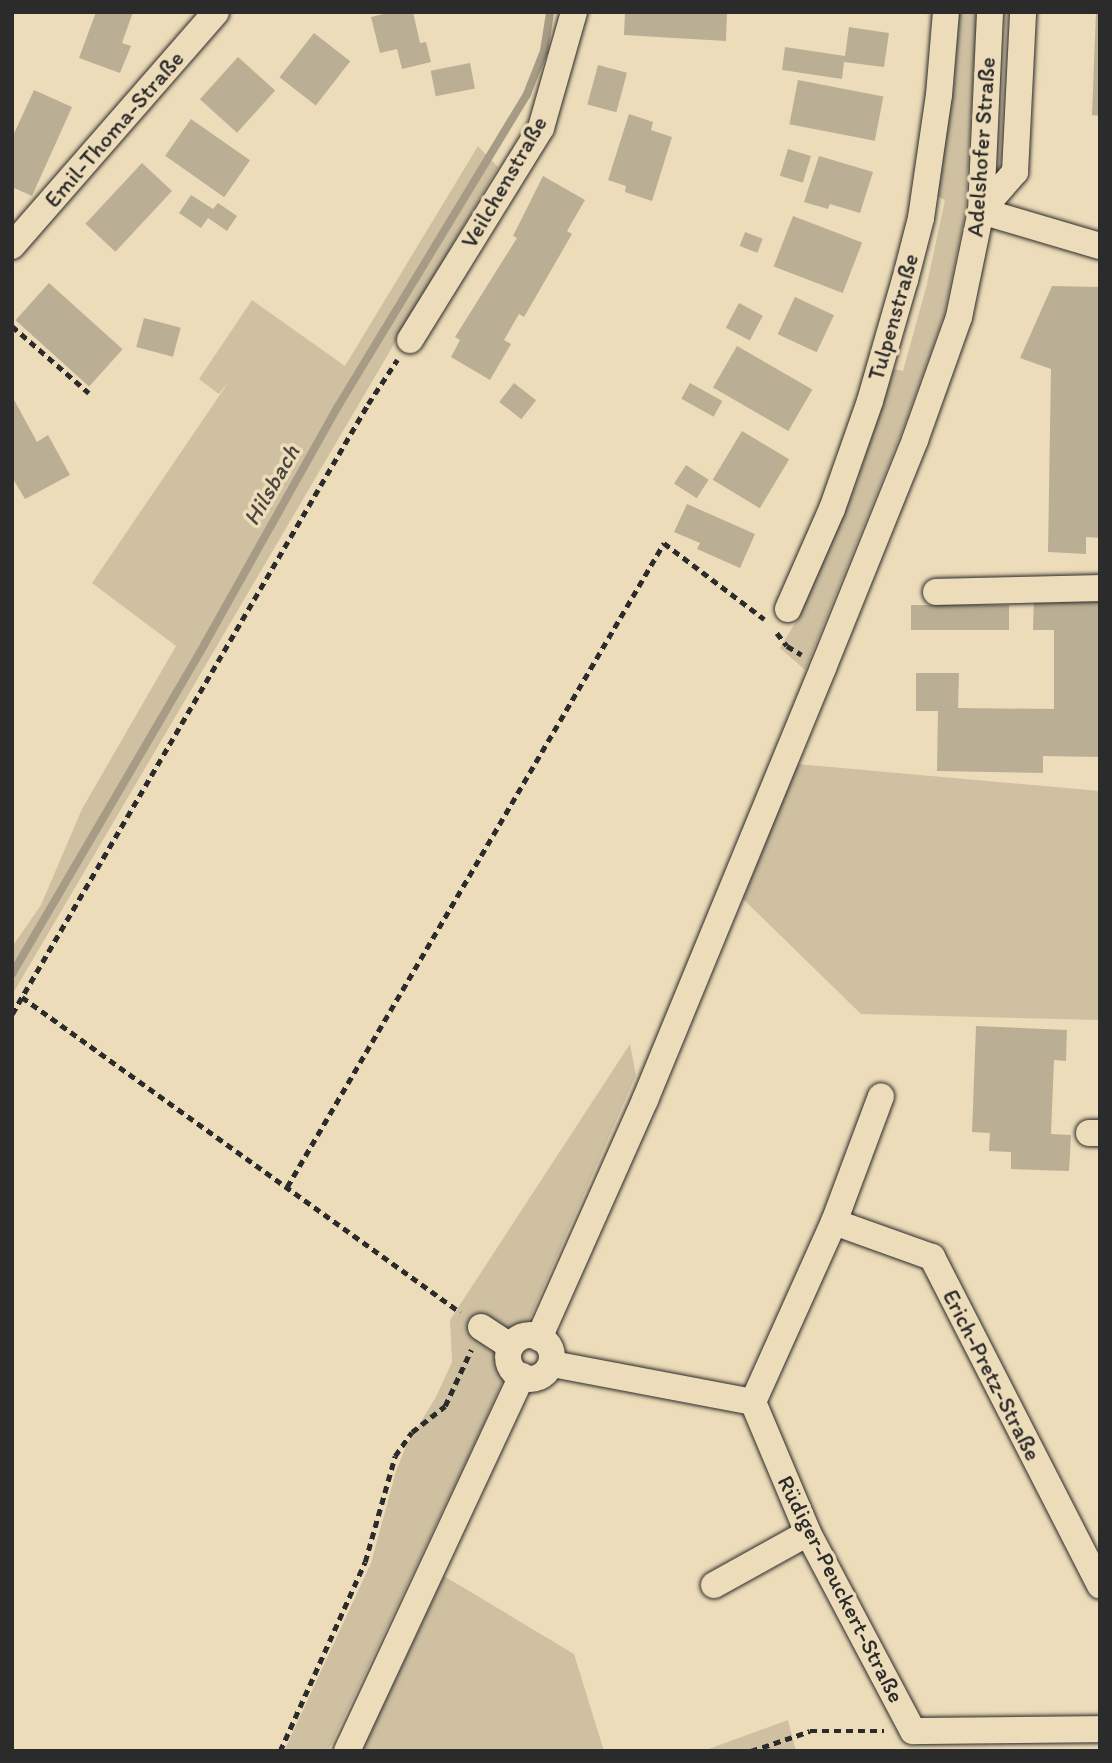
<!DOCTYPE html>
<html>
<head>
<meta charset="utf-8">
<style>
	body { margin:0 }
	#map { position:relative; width:1112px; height:1763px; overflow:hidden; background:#eddcb9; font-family:Itim,sans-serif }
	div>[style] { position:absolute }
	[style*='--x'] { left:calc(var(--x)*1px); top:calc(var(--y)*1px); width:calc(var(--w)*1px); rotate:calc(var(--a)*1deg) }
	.green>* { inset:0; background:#cec0a1 }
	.stream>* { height:8px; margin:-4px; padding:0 4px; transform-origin:4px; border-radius:4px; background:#a69b84 }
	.building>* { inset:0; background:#baae94; transform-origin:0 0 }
	.path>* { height:4.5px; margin-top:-2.25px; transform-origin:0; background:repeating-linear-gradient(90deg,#2b2b2b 0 7px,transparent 0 12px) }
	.roads { filter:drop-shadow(0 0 2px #2b2b2b) drop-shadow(0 0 2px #2b2b2b) }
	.minor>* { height:26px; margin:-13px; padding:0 13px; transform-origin:13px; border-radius:13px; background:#eddcb9 }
	.minor>.ring { margin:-13px; padding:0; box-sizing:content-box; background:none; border:26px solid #eddcb9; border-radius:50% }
	span { translate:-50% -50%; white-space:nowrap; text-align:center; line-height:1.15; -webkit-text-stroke:7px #eddcb9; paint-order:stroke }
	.street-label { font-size:23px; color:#2b2b2b }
	.water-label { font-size:24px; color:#4a4741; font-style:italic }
	.frame { position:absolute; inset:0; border:14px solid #2b2b2b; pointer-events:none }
</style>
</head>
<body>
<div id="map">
	<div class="green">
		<i style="clip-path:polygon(959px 12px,977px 12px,965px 214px,944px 315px,902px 431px,805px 670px,780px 648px,798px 618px,855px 487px,894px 369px,903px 371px,927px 284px,945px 200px,934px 195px,954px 87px)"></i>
		<i style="clip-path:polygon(478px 146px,498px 167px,12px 995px,12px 947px,41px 905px,82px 809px,176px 646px,92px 583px,230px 380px,219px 394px,199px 379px,252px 300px,345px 366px)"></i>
		<i style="clip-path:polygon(797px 764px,1100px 791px,1100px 1020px,861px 1014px,743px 899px)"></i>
		<i style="clip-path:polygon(630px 1044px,636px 1075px,484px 1423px,328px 1751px,284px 1751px,371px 1563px,396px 1471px,406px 1446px,436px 1397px,452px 1362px,450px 1320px)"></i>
		<i style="clip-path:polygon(444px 1576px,574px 1654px,604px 1751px,362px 1751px)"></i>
		<i style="clip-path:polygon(788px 1720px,796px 1751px,703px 1751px)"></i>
	</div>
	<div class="stream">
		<i style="--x:12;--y:974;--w:381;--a:-59.7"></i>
		<i style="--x:204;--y:645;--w:272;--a:-60.7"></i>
		<i style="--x:337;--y:408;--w:367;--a:-58.8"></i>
		<i style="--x:527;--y:94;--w:46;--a:-68.4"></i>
		<i style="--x:544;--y:51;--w:39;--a:-81"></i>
	</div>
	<div class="building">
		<i style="clip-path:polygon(96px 12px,133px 12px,122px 43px,131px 46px,120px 73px,79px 58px)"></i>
		<i style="clip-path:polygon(392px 12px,413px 12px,420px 43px,426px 42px,431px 62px,402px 69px,397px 49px,380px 53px,371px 17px)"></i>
		<i style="clip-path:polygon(625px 12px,727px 12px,726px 41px,624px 35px)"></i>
		<i style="clip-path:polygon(1096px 12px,1100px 12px,1100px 116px,1092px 115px)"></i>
		<i style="clip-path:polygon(849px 27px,889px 33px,884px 67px,844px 62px,842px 79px,782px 70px,785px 47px,845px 56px)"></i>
		<i style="left:314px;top:33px;width:46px;height:56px;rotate:38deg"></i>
		<i style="left:238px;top:57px;width:50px;height:57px;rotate:42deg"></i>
		<i style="left:470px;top:63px;width:26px;height:40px;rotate:79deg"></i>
		<i style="left:598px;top:65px;width:30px;height:41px;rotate:15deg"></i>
		<i style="left:798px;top:80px;width:87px;height:45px;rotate:11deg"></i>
		<i style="clip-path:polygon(34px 90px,72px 107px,32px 196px,12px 187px,12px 138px)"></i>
		<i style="clip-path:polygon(629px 114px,653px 122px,651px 130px,672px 137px,652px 201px,625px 192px,626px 186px,608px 180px)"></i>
		<i style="left:191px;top:119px;width:72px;height:45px;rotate:35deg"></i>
		<i style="left:788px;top:149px;width:24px;height:28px;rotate:17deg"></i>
		<i style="clip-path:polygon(819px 156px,873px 172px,860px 213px,830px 204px,828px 209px,804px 202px)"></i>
		<i style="left:142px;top:163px;width:41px;height:83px;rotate:43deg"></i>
		<i style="clip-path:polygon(543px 176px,585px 200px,567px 231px,572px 234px,524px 317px,519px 314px,504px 340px,511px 344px,490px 380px,451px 357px,460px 340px,455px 337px,517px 238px,513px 236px)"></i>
		<i style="clip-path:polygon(191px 195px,213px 209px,218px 203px,237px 216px,227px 231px,208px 218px,201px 228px,179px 213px)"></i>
		<i style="left:793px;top:216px;width:74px;height:54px;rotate:21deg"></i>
		<i style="left:745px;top:232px;width:19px;height:15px;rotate:21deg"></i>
		<i style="left:49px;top:283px;width:99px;height:50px;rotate:42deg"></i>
		<i style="clip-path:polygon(1052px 286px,1100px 287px,1100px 538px,1086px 537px,1086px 554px,1048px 552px,1051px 369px,1020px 358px)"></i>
		<i style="left:795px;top:297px;width:43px;height:41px;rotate:25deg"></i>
		<i style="left:739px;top:303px;width:27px;height:28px;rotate:28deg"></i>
		<i style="left:144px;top:318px;width:38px;height:30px;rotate:15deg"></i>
		<i style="left:737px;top:346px;width:87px;height:48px;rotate:30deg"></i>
		<i style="left:514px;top:383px;width:28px;height:24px;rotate:38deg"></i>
		<i style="left:690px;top:383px;width:37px;height:18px;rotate:29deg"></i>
		<i style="clip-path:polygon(12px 396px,37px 442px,48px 435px,70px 475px,25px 499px,12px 477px)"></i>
		<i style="left:742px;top:431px;width:55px;height:57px;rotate:31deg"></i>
		<i style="left:686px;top:465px;width:27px;height:22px;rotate:33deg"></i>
		<i style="clip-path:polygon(687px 504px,755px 534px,740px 568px,697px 549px,700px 543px,674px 532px)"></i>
		<i style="clip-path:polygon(1034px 595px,1100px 596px,1100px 757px,1043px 756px,1043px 773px,937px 771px,938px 711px,916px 711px,916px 673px,959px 673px,958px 708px,1054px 709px,1054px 630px,1033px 630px)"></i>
		<i style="left:911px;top:605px;width:98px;height:25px"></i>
		<i style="clip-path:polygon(976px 1026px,1067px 1030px,1066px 1061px,1054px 1060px,1051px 1134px,1071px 1135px,1069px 1171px,1011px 1169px,1011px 1152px,989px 1151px,990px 1133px,972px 1132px)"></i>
	</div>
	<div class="path">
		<i style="--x:12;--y:326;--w:102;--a:41"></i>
		<i style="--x:777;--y:633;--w:16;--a:52"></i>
		<i style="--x:787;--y:646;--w:17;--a:31"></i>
		<i style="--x:22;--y:997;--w:540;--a:35.72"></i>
		<i style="--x:12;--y:1014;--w:706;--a:-59.73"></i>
		<i style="--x:368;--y:404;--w:53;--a:-56.6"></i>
		<i style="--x:287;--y:1187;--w:746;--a:-59.66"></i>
		<i style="--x:664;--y:543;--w:126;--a:37.2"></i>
		<i style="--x:280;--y:1751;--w:207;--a:-65.8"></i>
		<i style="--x:365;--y:1562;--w:110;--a:-74.2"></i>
		<i style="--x:395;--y:1456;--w:29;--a:-55"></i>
		<i style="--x:412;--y:1432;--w:42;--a:-38.2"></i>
		<i style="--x:445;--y:1406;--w:62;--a:-65.1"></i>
		<i style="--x:751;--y:1751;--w:62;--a:-18.7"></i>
		<i style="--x:810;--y:1731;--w:74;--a:0"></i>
	</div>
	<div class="roads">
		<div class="minor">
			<i style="--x:981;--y:211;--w:52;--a:-48.9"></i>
			<i style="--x:1015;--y:172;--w:160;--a:-87.1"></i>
			<i style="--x:981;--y:211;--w:124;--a:16.4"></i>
			<i style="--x:12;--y:246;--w:310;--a:-48.9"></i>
			<i style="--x:410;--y:340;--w:249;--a:-58.3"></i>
			<i style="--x:541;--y:128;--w:121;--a:-74.1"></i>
			<i style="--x:936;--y:592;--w:164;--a:-1.4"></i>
			<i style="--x:788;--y:609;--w:109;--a:-66.3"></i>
			<i style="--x:832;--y:509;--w:114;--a:-70.6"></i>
			<i style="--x:870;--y:401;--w:126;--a:-73.9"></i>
			<i style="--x:905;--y:280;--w:64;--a:-75.5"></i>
			<i style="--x:921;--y:218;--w:124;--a:-81.7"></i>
			<i style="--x:939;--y:95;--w:83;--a:-85.2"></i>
			<i style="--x:1089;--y:1133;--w:11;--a:0"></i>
			<i style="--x:834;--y:1222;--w:104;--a:19.7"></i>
			<i style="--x:932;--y:1257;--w:369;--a:62.9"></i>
			<i style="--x:481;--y:1327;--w:35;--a:33"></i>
			<i class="ring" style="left:508px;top:1335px;width:18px;height:18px"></i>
			<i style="--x:539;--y:1338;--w:261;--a:-66"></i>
			<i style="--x:645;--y:1100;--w:467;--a:-67.6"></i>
			<i style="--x:823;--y:668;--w:246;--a:-68"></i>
			<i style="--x:915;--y:440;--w:131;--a:-70.3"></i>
			<i style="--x:959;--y:317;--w:108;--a:-78.3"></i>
			<i style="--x:981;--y:211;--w:199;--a:-87.4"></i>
			<i style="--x:552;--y:1364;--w:205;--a:10.7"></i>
			<i style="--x:753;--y:1402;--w:142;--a:67.2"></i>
			<i style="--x:808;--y:1533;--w:224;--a:62.1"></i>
			<i style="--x:913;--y:1731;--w:187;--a:-0.6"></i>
			<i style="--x:753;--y:1402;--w:197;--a:-65.8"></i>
			<i style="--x:834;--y:1222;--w:134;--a:-69.5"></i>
			<i style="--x:714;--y:1585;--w:107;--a:-29"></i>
			<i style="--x:347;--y:1751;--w:414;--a:-65"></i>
		</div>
	</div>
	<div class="street-label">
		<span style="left:114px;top:129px;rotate:-49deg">Emil-Thoma-Straße</span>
		<span style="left:981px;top:147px;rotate:-86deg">Adelshofer Straße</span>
		<span style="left:504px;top:182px;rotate:-60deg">Veilchenstraße</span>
		<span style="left:893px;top:317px;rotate:-74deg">Tulpenstraße</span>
		<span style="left:992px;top:1375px;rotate:63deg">Erich-Pretz-Straße</span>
		<span style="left:841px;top:1589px;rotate:63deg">Rüdiger-Peuckert-Straße</span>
	</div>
	<div class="water-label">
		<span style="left:271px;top:485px;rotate:-60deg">Hilsbach</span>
	</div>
	<div class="frame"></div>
</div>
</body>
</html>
